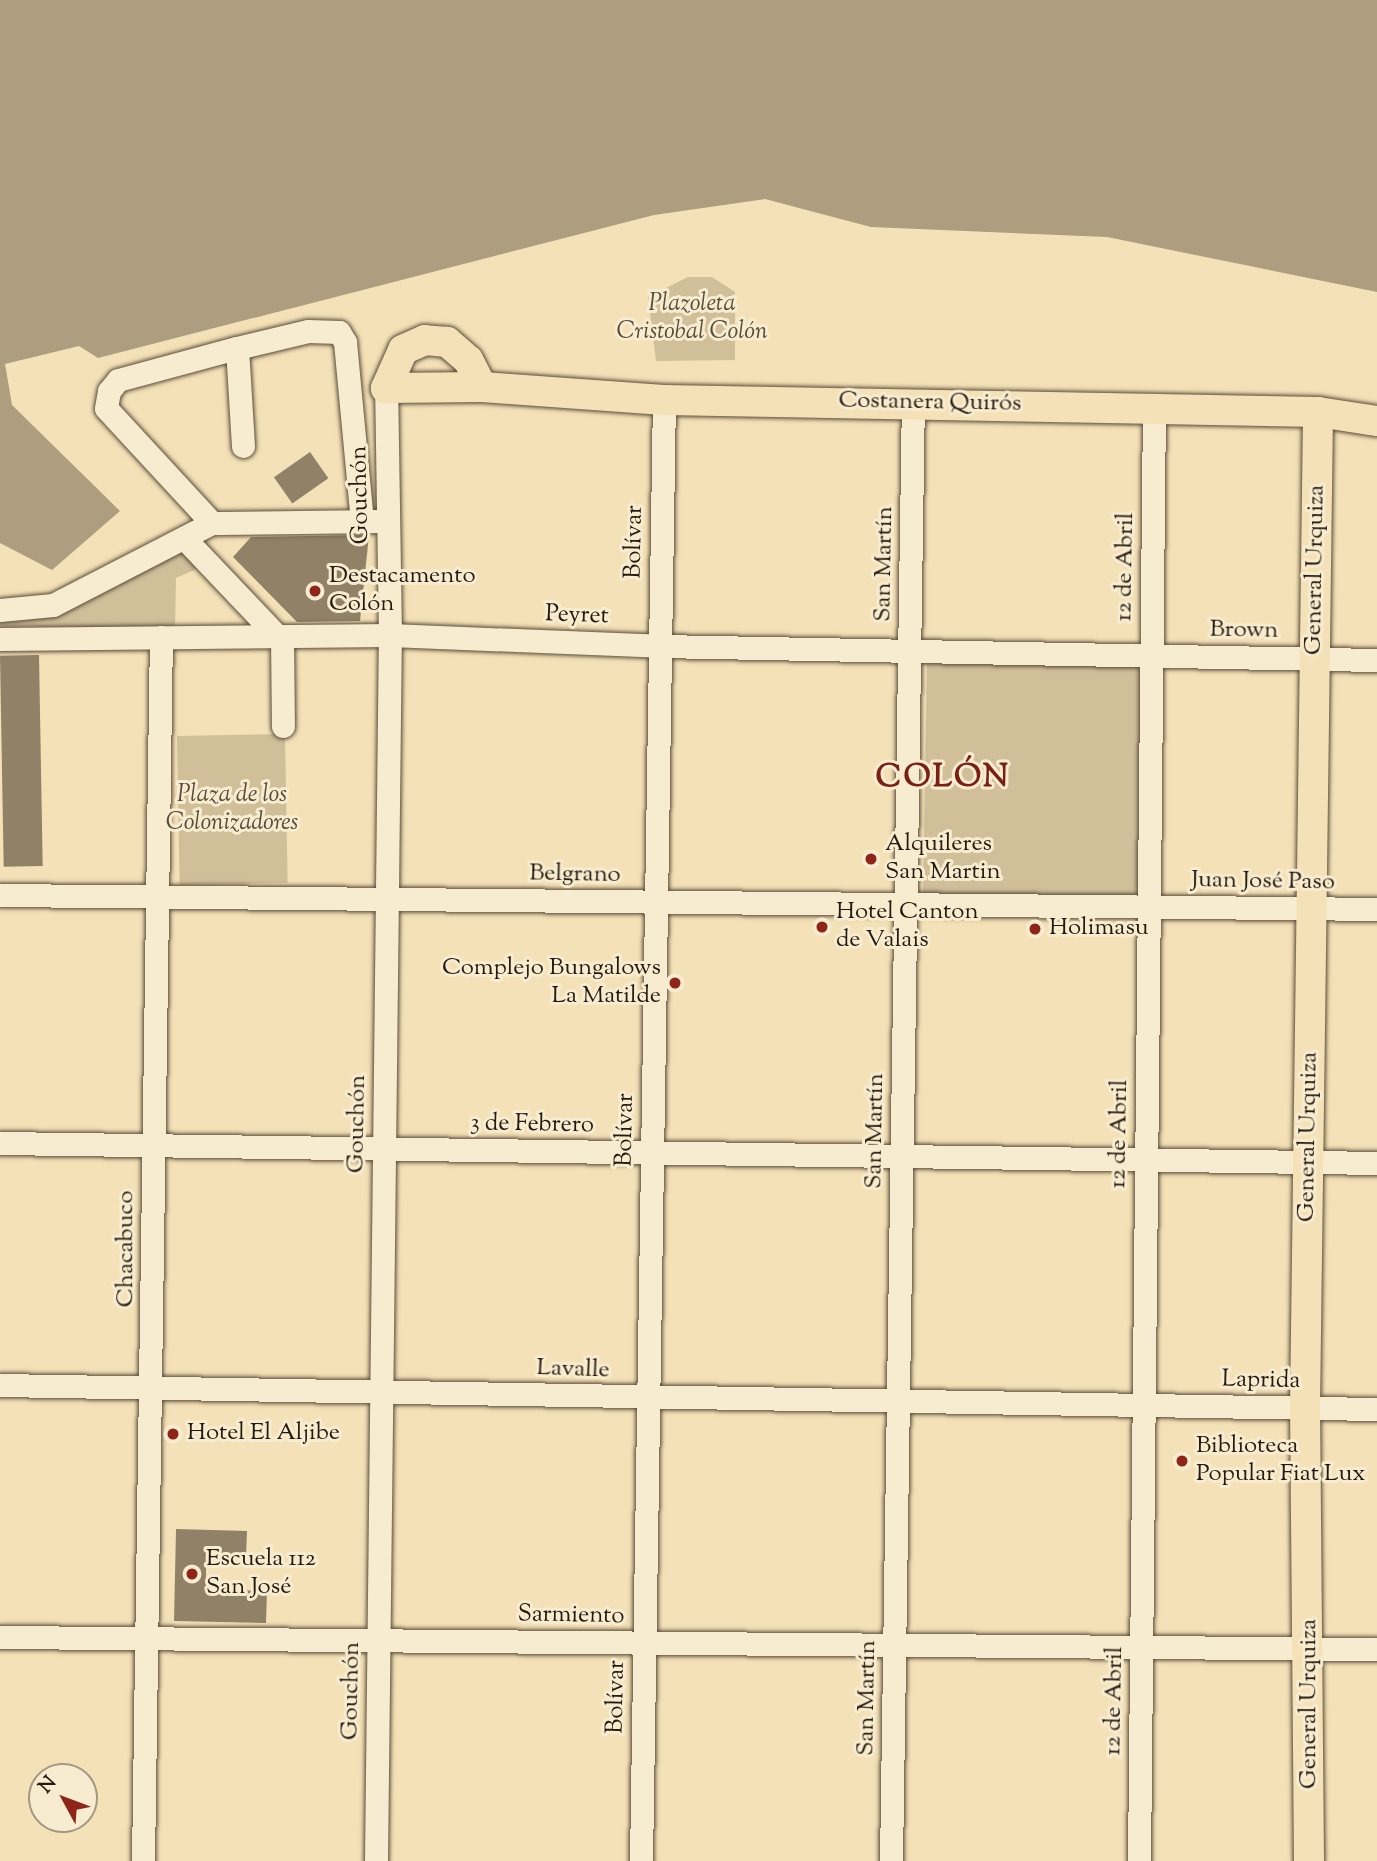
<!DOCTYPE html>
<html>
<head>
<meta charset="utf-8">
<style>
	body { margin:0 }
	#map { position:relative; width:1377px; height:1861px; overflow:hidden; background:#f4e1b7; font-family:"Sorts Mill Goudy",serif }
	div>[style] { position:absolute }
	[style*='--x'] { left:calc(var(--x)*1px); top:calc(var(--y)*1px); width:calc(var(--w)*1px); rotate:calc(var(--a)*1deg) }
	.green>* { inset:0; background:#d1bf9a; transform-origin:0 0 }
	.water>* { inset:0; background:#ae9d7e }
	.building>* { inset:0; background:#918166; transform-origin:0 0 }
	.roads { filter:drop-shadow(0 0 2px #5a4c39) drop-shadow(0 0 2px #5a4c39) }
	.minor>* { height:23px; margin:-11.5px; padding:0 11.5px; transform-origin:11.5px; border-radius:11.5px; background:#f8ecd0 }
	.major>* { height:30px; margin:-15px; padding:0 15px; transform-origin:15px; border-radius:15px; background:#f4e1b7 }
	.dots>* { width:19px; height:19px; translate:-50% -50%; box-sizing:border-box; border:4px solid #f8ecd0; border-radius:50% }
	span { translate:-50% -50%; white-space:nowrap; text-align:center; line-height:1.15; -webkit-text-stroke:6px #f8ecd0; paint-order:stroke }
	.park-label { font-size:24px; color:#594c39; font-style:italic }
	.street-label { font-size:24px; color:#261a0f }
	.poi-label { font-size:24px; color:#261a0f }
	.left { translate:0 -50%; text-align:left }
	.right { translate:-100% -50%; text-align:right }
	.district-label { font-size:32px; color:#7a1f14; font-weight:700; letter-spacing:2px }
	.north { position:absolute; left:28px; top:1763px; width:70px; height:70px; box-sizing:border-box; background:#f8ecd0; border:2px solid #a49883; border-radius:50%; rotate:311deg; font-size:19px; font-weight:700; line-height:28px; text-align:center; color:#261a0f }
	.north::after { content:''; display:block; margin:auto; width:24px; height:32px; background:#8f2418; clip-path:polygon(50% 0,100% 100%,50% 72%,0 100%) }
</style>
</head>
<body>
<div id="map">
	<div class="green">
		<i style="clip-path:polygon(688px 277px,712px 277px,735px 292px,735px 360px,656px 361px,648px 297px)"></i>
		<i style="clip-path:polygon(187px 546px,206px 565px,176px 578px,175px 628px,0 626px,0 616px)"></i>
		<i style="left:927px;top:662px;width:216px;height:233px;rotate:1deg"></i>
		<i style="left:285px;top:734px;width:149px;height:108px;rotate:89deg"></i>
	</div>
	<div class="water">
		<i style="clip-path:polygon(0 0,1377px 0,1377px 292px,1107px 237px,871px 227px,765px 199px,654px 215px,98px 358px,79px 346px,5px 364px,12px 405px,120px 511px,52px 570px,0 543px)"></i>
	</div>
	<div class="building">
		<i style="left:310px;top:452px;width:32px;height:44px;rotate:55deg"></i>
		<i style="clip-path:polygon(369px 535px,360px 621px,297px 622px,233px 557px,251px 537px)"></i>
		<i style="left:39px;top:655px;width:211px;height:39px;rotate:89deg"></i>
		<i style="clip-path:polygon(176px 1529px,247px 1531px,246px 1556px,206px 1555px,206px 1589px,267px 1591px,266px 1623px,174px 1621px)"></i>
	</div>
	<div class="roads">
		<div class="minor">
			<i style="--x:243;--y:446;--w:98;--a:-93.5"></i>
			<i style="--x:237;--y:348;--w:73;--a:-13.5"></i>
			<i style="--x:308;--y:331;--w:31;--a:2"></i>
			<i style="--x:339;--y:332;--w:12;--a:59"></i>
			<i style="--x:345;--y:342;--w:180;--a:84.6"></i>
			<i style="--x:212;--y:523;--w:156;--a:-132.7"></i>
			<i style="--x:106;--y:408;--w:17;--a:-80"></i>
			<i style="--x:109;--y:391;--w:14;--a:-51"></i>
			<i style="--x:118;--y:380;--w:123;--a:-15.1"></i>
			<i style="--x:186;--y:540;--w:132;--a:46.5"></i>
			<i style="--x:0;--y:610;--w:53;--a:-5.4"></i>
			<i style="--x:53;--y:605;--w:179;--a:-27.3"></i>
			<i style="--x:212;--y:523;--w:176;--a:-0.7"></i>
			<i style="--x:282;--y:636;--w:90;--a:89.4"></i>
			<i style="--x:0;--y:639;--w:390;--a:-0.6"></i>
			<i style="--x:390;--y:635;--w:270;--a:2.3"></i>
			<i style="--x:660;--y:646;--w:717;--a:1.12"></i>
			<i style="--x:0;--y:895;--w:1377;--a:0.58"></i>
			<i style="--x:0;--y:1143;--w:1377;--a:0.83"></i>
			<i style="--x:0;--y:1385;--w:1377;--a:1"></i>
			<i style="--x:0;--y:1637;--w:1377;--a:0.5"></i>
			<i style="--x:143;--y:1861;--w:1224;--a:-89.16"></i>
			<i style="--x:376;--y:1861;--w:1226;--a:-89.35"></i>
			<i style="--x:390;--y:635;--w:247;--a:-90.9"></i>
			<i style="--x:641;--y:1861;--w:1461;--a:-89.1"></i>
			<i style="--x:891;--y:1861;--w:1459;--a:-89.14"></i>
			<i style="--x:1139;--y:1861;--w:1453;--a:-89.41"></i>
		</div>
		<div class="major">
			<i style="--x:482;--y:387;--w:30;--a:-117"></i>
			<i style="--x:468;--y:360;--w:28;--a:-139"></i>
			<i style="--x:447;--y:342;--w:22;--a:-175"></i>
			<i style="--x:425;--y:340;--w:24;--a:156"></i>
			<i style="--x:403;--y:350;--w:42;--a:114.1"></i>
			<i style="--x:386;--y:388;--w:96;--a:-0.6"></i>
			<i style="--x:482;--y:387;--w:182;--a:4.1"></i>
			<i style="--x:664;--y:400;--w:654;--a:1.05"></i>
			<i style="--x:1318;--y:412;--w:60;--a:8.7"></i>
			<i style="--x:1309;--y:1861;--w:453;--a:-90.5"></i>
			<i style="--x:1305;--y:1408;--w:996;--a:-89.25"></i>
		</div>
	</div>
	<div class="dots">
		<i style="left:315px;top:591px;background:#8f2418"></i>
		<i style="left:871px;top:859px;background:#8f2418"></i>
		<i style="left:822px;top:927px;background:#8f2418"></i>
		<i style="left:1035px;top:929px;background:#8f2418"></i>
		<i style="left:675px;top:983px;background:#8f2418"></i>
		<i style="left:173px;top:1434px;background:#8f2418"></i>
		<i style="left:1182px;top:1461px;background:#8f2418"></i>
		<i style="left:192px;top:1574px;background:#8f2418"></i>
	</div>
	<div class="park-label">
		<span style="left:692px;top:319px">Plazoleta<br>Cristobal Colón</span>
		<span style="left:232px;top:810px">Plaza de los<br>Colonizadores</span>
	</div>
	<div class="street-label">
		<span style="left:930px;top:403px;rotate:1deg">Costanera Quirós</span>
		<span style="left:361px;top:495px;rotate:-91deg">Gouchón</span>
		<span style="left:635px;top:542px;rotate:-89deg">Bolívar</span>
		<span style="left:885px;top:564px;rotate:-89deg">San Martín</span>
		<span style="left:1126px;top:567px;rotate:-89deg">12 de Abril</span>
		<span style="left:1316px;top:570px;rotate:-89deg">General Urquiza</span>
		<span style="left:577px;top:616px;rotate:2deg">Peyret</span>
		<span style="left:1244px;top:631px;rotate:1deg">Brown</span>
		<span style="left:575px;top:875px;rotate:1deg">Belgrano</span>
		<span style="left:1263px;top:882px;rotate:1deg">Juan José Paso</span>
		<span style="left:358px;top:1124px;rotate:-89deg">Gouchón</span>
		<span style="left:532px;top:1125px;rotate:1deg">3 de Febrero</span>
		<span style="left:626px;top:1130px;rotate:-89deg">Bolívar</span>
		<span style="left:876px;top:1131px;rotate:-89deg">San Martín</span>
		<span style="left:1120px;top:1134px;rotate:-89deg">12 de Abril</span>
		<span style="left:1309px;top:1137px;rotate:-89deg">General Urquiza</span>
		<span style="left:127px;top:1249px;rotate:-90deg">Chacabuco</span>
		<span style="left:573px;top:1370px;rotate:2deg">Lavalle</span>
		<span style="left:1261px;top:1381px;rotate:1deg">Laprida</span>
		<span style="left:571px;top:1616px;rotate:1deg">Sarmiento</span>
		<span style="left:352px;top:1691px;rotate:-89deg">Gouchón</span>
		<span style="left:617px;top:1697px;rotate:-89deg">Bolívar</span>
		<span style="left:868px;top:1698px;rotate:-89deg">San Martín</span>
		<span style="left:1115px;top:1701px;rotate:-89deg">12 de Abril</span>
		<span style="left:1310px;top:1704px;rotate:-90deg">General Urquiza</span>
	</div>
	<div class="poi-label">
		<span class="left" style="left:329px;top:591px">Destacamento<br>Colón</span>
		<span class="left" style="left:885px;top:859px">Alquileres<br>San Martin</span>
		<span class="left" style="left:836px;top:927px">Hotel Canton<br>de Valais</span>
		<span class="left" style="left:1049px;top:929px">Holimasu</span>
		<span class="right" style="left:661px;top:983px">Complejo Bungalows<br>La Matilde</span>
		<span class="left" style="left:187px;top:1434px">Hotel El Aljibe</span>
		<span class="left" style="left:1196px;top:1461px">Biblioteca<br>Popular Fiat Lux</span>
		<span class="left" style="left:206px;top:1574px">Escuela 112<br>San José</span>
	</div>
	<div class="district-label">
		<span style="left:943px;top:778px">COLÓN</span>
	</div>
	<div class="north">N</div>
</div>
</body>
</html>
